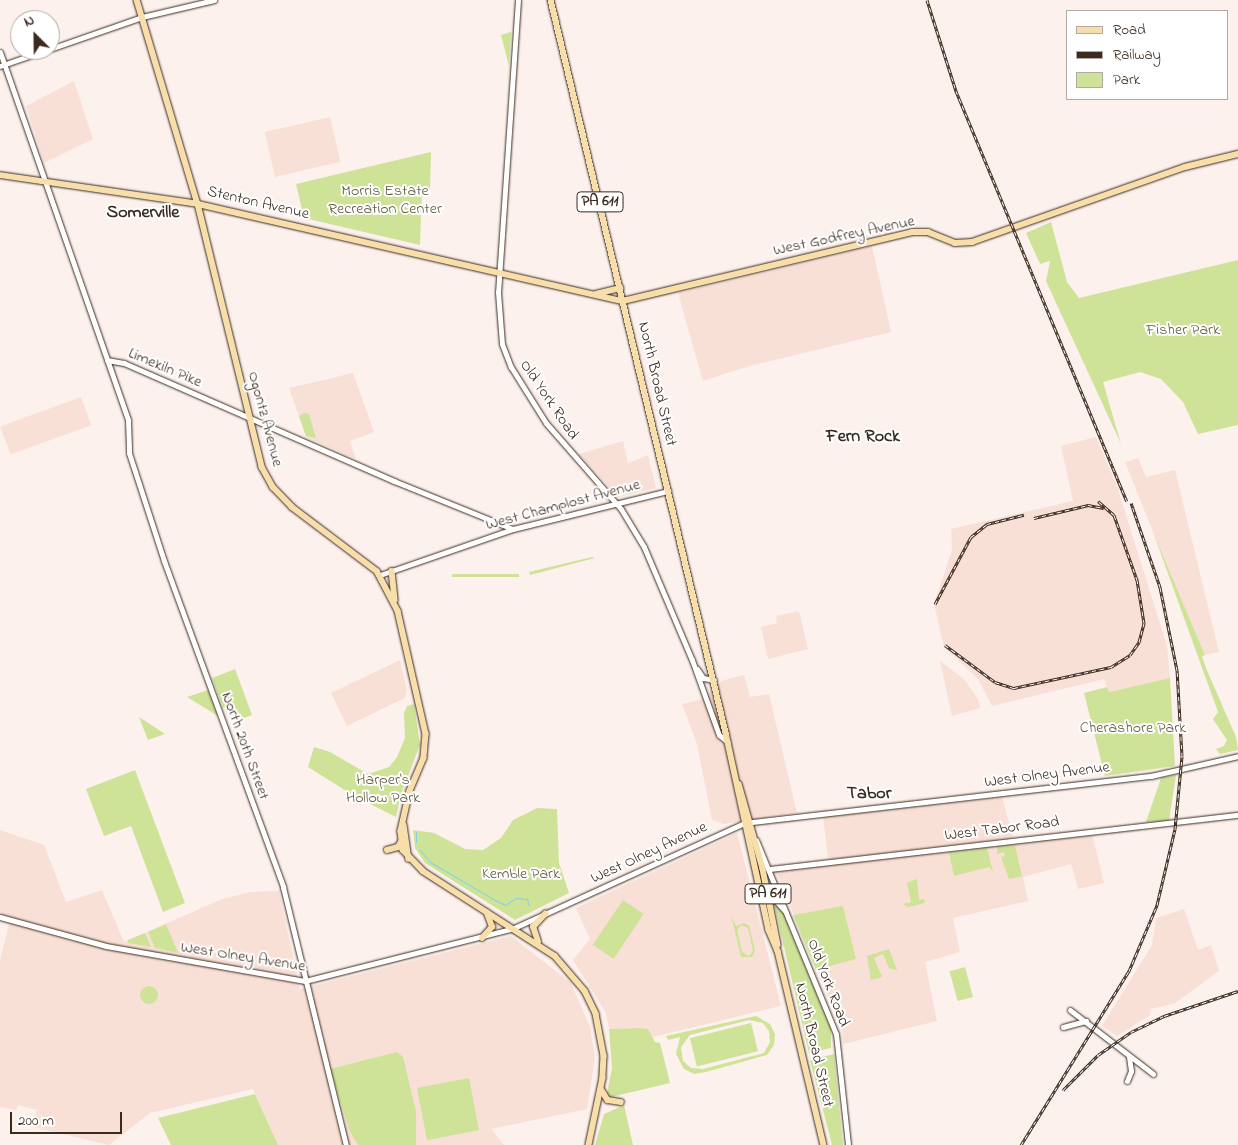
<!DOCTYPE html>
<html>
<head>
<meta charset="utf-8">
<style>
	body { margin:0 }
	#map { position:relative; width:1238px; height:1145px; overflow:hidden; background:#fcf1ed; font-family:"Indie Flower",sans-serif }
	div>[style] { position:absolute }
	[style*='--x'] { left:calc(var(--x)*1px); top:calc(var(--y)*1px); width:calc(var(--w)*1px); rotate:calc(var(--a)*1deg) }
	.built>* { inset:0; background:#f8e0d7; transform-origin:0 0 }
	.green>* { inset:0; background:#cee398; transform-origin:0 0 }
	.round { border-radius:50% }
	.stream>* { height:1px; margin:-0.5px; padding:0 0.5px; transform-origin:0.5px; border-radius:0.5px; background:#83d3df }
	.roads { filter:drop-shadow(0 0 1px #3b2a1e) drop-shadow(0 0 1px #3b2a1e) }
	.secondary>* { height:5px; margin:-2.5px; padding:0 2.5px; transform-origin:2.5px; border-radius:2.5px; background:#fff }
	.primary>* { height:5.5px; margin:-2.75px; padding:0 2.75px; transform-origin:2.75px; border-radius:2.75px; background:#f8deab }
	.rail>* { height:3px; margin-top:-1.5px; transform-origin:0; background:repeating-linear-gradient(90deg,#fff 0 4px,#3b2a1e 0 8px); box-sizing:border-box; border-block:1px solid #3b2a1e }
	span { translate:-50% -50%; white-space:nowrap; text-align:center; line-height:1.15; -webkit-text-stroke:4px #fff; paint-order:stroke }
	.shield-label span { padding:1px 4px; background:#fff; border:1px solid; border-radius:4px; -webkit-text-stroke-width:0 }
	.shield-label { font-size:15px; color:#3b2a1e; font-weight:700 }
	.park-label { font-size:16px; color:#60583c }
	.street-label { font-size:16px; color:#3b2a1e }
	.neighbourhood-label { font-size:18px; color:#3b2a1e; font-weight:700 }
	.legend { position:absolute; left:1066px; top:10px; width:162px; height:90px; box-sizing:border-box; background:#fff; border:1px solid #b1aaa5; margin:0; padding:6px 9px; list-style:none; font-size:15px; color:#3b2a1e }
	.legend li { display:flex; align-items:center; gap:10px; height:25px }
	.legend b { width:25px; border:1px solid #b1aaa5 }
	.north { position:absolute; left:10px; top:10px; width:50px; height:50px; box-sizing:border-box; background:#fff; border:1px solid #b1aaa5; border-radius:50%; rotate:337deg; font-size:14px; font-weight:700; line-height:20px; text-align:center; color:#3b2a1e }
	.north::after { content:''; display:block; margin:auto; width:18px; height:22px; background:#3b2a1e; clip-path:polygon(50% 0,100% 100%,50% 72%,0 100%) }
	.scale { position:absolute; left:10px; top:1112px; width:112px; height:22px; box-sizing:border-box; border:2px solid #3b2a1e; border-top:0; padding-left:6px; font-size:15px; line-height:18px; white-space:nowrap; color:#3b2a1e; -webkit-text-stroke:4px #fff; paint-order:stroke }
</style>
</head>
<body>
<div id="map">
	<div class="built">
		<i style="clip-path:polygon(74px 81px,93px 139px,44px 163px,26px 106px)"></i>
		<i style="left:330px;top:117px;width:46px;height:67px;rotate:77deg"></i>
		<i style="clip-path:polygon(872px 246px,891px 332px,749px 366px,703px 381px,678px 293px)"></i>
		<i style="clip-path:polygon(353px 373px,374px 432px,350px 441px,356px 459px,306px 437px,289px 388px)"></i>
		<i style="left:81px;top:397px;width:30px;height:86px;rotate:70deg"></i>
		<i style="clip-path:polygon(1096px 437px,1117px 486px,1167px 646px,1170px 678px,1109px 692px,1104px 679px,992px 706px,978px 679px,944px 647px,934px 604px,952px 550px,951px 529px,1073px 501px,1061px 446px)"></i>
		<i style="clip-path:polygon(623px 441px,628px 463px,648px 455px,656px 488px,618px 497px,579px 454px)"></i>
		<i style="clip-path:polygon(1138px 458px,1146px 477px,1175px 470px,1219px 652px,1205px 655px,1153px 532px,1125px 462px)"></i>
		<i style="clip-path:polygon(799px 611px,808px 649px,768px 659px,761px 627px,777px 623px,776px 616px)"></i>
		<i style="clip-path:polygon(400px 660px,407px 690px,405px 698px,347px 726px,331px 693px)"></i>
		<i style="clip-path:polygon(940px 661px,964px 679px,978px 699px,980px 708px,952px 716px)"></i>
		<i style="clip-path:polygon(744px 675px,750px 697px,769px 694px,797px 813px,724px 824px,712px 820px,697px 744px,682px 704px,703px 699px,721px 681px)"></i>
		<i style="clip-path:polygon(1002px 797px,1015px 844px,1092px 834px,1104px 883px,1078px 889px,1071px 864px,1023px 877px,1028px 901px,953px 918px,960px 952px,925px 962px,937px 1021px,843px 1044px,842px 1030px,776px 872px,829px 865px,823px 817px)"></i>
		<i style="clip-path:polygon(0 830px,44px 845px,66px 902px,102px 890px,124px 942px,222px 899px,250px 892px,279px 891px,300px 989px,511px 936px,571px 983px,590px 1027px,595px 1057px,587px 1109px,491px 1129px,504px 1145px,278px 1145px,253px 1089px,150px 1113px,109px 1145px,33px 1127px,37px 1110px,18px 1105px,16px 1110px,0 1107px,0 960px,10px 920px,0 917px)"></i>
		<i style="clip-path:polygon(737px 833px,781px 1006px,653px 1037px,644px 1028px,609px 1029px,606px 1013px,573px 960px,590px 939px,576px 908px)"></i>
		<i style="clip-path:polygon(1184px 909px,1198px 950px,1211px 945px,1219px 971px,1175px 1003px,1151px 1009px,1150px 1015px,1117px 1036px,1102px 1026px,1152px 945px,1156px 918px)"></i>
	</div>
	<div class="green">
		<i style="clip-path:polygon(511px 32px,509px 66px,501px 35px)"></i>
		<i style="clip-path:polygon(431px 152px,430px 190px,422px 190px,420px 245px,304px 218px,296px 184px)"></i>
		<i style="clip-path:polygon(1051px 222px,1067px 282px,1079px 298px,1238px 260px,1238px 425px,1198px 434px,1183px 402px,1161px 379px,1140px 372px,1103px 382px,1121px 444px,1046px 281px,1050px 261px,1040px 264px,1026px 233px)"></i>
		<i style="clip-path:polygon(304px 413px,309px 414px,316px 438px,306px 436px,299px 416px)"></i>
		<i style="clip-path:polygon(1153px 532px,1205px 655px,1202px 656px,1206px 668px,1236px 737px,1238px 750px,1220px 754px,1216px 749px,1224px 746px,1227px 740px,1213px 719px,1218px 712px)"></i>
		<i style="clip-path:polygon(592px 557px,595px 558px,530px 575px,529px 572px)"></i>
		<i style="left:519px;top:574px;width:3px;height:67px;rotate:90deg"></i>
		<i style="clip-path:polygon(235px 669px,252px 715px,236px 721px,230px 706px,223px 708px,212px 678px)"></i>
		<i style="clip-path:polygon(1170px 678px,1175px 766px,1105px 776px,1084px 693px,1107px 687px,1109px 692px)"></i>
		<i style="clip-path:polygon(208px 690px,218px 716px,187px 697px)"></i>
		<i style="clip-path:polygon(414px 704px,420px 745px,401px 794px,396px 817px,356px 797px,308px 767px,314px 747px,330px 752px,368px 774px,389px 767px,397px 757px,405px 738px,404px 713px,407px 706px)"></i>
		<i style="clip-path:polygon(139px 717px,165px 734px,148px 740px)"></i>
		<i style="clip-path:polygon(135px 770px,185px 903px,163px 912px,131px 826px,104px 836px,86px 789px)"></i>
		<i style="clip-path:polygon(1176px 775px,1169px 821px,1146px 822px,1161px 778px)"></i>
		<i style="clip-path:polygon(537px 808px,557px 809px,559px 863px,569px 893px,515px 920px,425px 863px,415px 848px,413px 830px,434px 833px,465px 849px,483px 850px,501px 838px,513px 820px)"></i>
		<i style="clip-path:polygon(1015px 845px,1022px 876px,1009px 879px,1001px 857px,1005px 856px,1004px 852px,997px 854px,997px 847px)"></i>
		<i style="clip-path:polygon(987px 848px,993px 872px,989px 867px,954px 876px,949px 853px)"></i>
		<i style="clip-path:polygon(917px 879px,919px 900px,924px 899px,925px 903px,908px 907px,903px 904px,911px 902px,907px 883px)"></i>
		<i style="left:623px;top:900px;width:25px;height:54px;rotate:34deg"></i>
		<i style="clip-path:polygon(773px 900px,781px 907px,831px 1029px,831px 1048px,809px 1053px)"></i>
		<i style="clip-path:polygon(843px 906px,856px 959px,816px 970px,793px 915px)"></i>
		<i style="clip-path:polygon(evenodd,731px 915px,736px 926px,744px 923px,749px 926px,755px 950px,752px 957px,741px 957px,731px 915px,741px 925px,748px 928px,753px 951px,749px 956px,742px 952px,737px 930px,741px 925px)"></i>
		<i style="clip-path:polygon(166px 924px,178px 953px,155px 948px,148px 932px)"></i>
		<i style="clip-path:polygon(145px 933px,151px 947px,128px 943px,128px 940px)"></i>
		<i style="clip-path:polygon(889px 949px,897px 970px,889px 968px,883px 954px,874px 958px,882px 977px,871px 980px,867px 956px)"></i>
		<i style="left:965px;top:967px;width:31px;height:16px;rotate:75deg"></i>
		<i class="round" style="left:140px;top:986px;width:18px;height:18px"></i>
		<i style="clip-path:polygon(evenodd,756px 1016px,770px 1024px,775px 1034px,774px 1045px,767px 1055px,706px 1072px,694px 1074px,684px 1069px,676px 1054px,680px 1037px,668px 1040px,666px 1036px,756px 1016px,749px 1020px,763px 1023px,769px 1031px,770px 1042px,764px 1053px,703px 1069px,691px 1068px,683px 1061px,681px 1047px,690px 1035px,749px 1020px)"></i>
		<i style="left:751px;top:1023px;width:29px;height:63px;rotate:76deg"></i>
		<i style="clip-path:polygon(640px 1028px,648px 1029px,655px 1042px,660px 1043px,670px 1083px,611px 1097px,607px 1093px,612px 1068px,609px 1029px)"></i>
		<i style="clip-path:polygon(397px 1052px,403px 1057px,416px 1111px,416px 1145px,358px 1145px,350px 1132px,330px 1069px)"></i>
		<i style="clip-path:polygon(834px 1054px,843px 1145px,832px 1145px,810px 1060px)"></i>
		<i style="left:469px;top:1078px;width:53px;height:53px;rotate:79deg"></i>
		<i style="clip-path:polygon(255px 1094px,278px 1145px,171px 1145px,158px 1118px)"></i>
		<i style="clip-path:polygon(624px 1105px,633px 1145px,595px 1145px,604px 1114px)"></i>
	</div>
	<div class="stream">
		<i style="--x:416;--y:832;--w:10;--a:90"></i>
		<i style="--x:419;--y:849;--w:17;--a:50"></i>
		<i style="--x:430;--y:862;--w:75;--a:30.3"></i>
		<i style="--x:495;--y:900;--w:11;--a:27"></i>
		<i style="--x:505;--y:905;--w:13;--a:-32"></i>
		<i style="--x:516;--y:898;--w:11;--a:5"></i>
		<i style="--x:527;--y:899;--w:7;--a:74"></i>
	</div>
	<div class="roads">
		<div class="secondary">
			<i style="--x:518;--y:0;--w:293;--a:93.9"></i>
			<i style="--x:498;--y:292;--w:52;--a:85.6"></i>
			<i style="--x:502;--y:344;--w:25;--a:69"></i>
			<i style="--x:511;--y:367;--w:66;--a:58"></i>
			<i style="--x:546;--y:423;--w:114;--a:48.9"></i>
			<i style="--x:621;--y:509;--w:44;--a:58.8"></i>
			<i style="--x:644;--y:547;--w:123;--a:67"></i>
			<i style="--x:692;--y:660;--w:80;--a:70.2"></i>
			<i style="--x:719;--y:735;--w:11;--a:38"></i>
			<i style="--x:50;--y:49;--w:97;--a:-19.2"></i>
			<i style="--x:142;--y:17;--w:74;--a:-13.3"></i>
			<i style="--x:0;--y:52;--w:390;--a:70.8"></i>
			<i style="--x:128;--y:420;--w:33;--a:88"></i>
			<i style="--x:129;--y:453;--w:114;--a:72"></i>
			<i style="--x:164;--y:561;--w:347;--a:69.9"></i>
			<i style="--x:283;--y:887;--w:266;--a:76.3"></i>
			<i style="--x:0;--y:66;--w:49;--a:-19.2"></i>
			<i style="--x:107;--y:360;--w:17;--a:10"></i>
			<i style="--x:124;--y:363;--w:295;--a:23.6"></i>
			<i style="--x:394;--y:481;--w:128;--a:22"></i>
			<i style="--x:380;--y:575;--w:141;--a:-19.1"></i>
			<i style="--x:513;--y:529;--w:160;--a:-13.8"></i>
			<i style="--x:697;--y:669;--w:11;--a:56"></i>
			<i style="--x:703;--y:678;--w:11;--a:10"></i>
			<i style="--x:756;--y:840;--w:210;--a:67.6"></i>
			<i style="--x:836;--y:1034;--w:112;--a:83.8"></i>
			<i style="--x:770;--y:869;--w:471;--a:-6.6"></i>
			<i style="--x:768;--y:892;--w:25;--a:48"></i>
			<i style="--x:0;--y:917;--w:110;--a:15.3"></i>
			<i style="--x:106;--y:946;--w:202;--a:10"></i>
			<i style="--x:305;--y:981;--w:216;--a:-14.2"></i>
			<i style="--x:514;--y:928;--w:253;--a:-24.5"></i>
			<i style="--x:744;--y:823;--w:410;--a:-6.6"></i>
			<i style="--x:1151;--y:776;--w:89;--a:-12.9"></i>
			<i style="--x:1070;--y:1010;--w:105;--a:37.6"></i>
			<i style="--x:1063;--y:1027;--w:24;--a:-15"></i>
			<i style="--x:1127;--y:1081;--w:11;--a:-68"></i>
			<i style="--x:1131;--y:1071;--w:15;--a:-98"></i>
		</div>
		<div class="primary">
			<i style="--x:137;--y:0;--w:213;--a:73.4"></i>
			<i style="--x:198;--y:204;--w:271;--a:76.3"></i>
			<i style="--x:262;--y:467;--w:23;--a:61"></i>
			<i style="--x:273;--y:487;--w:28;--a:46"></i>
			<i style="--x:292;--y:507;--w:106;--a:37"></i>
			<i style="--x:377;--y:571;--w:45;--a:62.3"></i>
			<i style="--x:398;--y:611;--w:126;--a:77.2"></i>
			<i style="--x:426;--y:734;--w:24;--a:95"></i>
			<i style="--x:424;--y:758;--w:36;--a:113"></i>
			<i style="--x:410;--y:791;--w:41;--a:102.7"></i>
			<i style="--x:401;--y:831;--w:19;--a:84"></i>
			<i style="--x:403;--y:850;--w:29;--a:46"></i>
			<i style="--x:423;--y:871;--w:157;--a:32.8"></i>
			<i style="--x:555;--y:956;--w:46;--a:49.4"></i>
			<i style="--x:585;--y:991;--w:25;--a:64"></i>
			<i style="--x:596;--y:1014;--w:43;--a:79.2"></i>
			<i style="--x:604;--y:1056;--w:22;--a:93"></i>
			<i style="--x:603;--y:1078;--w:68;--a:101.8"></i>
			<i style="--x:551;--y:0;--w:754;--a:76.57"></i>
			<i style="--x:726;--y:733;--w:202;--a:77.7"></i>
			<i style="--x:769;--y:930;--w:23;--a:67"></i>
			<i style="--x:778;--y:951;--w:199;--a:76.7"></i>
			<i style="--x:0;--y:175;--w:200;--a:8.3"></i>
			<i style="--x:198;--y:204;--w:436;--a:12.9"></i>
			<i style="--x:623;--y:301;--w:297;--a:-13.4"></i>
			<i style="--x:912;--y:232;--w:16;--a:0"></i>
			<i style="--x:928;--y:232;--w:29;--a:22"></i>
			<i style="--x:955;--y:243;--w:17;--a:-3"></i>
			<i style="--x:972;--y:242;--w:226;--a:-19.4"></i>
			<i style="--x:1185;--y:167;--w:55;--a:-13.8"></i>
			<i style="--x:596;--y:294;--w:25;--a:-14"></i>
			<i style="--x:392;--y:571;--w:29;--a:84"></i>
			<i style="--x:739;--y:784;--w:88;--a:74.2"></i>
			<i style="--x:763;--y:869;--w:77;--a:78.8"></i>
			<i style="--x:404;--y:825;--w:34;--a:82"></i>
			<i style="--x:387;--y:850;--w:11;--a:-15"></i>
			<i style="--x:398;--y:847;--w:6;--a:-59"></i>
			<i style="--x:482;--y:938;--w:15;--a:-48"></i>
			<i style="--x:492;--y:927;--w:15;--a:-110"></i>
			<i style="--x:538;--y:942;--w:16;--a:-108"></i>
			<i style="--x:533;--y:927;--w:18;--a:-47"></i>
			<i style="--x:601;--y:1089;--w:13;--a:58"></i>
			<i style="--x:608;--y:1100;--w:13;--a:9"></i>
		</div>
	</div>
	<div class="rail">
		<i style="--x:927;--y:0;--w:96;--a:72.3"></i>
		<i style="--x:956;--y:91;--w:444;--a:67.4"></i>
		<i style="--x:1034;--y:518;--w:56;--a:-13.5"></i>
		<i style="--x:1088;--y:505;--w:16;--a:11"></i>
		<i style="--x:935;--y:604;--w:76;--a:-61.8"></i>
		<i style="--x:971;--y:537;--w:21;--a:-39"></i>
		<i style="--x:987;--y:524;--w:38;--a:-14"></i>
		<i style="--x:945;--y:645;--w:62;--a:36.5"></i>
		<i style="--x:995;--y:682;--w:20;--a:18"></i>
		<i style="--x:1014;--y:688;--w:99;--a:-12.2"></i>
		<i style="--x:1111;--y:667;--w:22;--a:-32"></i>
		<i style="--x:1130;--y:655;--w:16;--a:-55"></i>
		<i style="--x:1139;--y:642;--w:20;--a:-75"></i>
		<i style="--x:1144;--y:623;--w:44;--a:-99.2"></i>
		<i style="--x:1137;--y:580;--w:69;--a:-109.5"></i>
		<i style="--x:1114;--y:515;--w:21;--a:-139"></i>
		<i style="--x:1063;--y:1090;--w:49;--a:-45"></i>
		<i style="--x:1098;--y:1055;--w:40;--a:-34.9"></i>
		<i style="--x:1131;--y:1032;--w:37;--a:-26"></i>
		<i style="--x:1164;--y:1016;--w:78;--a:-18.7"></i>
		<i style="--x:1021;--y:1145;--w:205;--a:-58.2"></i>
		<i style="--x:1129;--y:971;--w:72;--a:-67"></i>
		<i style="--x:1157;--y:905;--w:78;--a:-76.7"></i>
		<i style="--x:1175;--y:829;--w:73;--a:-84.5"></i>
		<i style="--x:1182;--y:756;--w:86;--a:-93.3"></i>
		<i style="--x:1177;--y:670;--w:85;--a:-101.6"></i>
		<i style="--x:1160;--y:587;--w:89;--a:-109"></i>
	</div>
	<div class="shield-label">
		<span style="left:600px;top:202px">PA 611</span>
		<span style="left:768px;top:894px">PA 611</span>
	</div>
	<div class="park-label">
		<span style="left:385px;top:200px">Morris Estate<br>Recreation Center</span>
		<span style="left:1183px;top:330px">Fisher Park</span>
		<span style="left:1133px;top:728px">Cherashore Park</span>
		<span style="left:383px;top:789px">Harper's<br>Hollow Park</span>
		<span style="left:521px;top:874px">Kemble Park</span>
	</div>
	<div class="street-label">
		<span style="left:258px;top:203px;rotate:13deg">Stenton Avenue</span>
		<span style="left:844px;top:236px;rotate:-12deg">West Godfrey Avenue</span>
		<span style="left:165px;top:368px;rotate:23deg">Limekiln Pike</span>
		<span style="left:657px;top:384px;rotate:77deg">North Broad Street</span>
		<span style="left:549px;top:400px;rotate:56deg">Old York Road</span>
		<span style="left:265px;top:419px;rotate:75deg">Ogontz Avenue</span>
		<span style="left:563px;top:505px;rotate:-15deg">West Champlost Avenue</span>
		<span style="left:245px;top:746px;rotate:70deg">North 20th Street</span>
		<span style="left:1047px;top:775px;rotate:-7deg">West Olney Avenue</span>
		<span style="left:1002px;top:829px;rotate:-7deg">West Tabor Road</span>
		<span style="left:649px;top:853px;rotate:-25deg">West Olney Avenue</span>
		<span style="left:243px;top:957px;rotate:9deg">West Olney Avenue</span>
		<span style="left:828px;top:983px;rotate:69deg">Old York Road</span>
		<span style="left:814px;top:1045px;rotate:77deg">North Broad Street</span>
	</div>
	<div class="neighbourhood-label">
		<span style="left:143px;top:213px">Somerville</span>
		<span style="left:863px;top:437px">Fern Rock</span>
		<span style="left:869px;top:794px">Tabor</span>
	</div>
	<ul class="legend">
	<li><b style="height:6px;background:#f8deab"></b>Road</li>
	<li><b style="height:6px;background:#3b2a1e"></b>Railway</li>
	<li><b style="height:14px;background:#cee398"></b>Park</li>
	</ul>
	<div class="north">N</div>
	<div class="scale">200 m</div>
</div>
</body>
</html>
